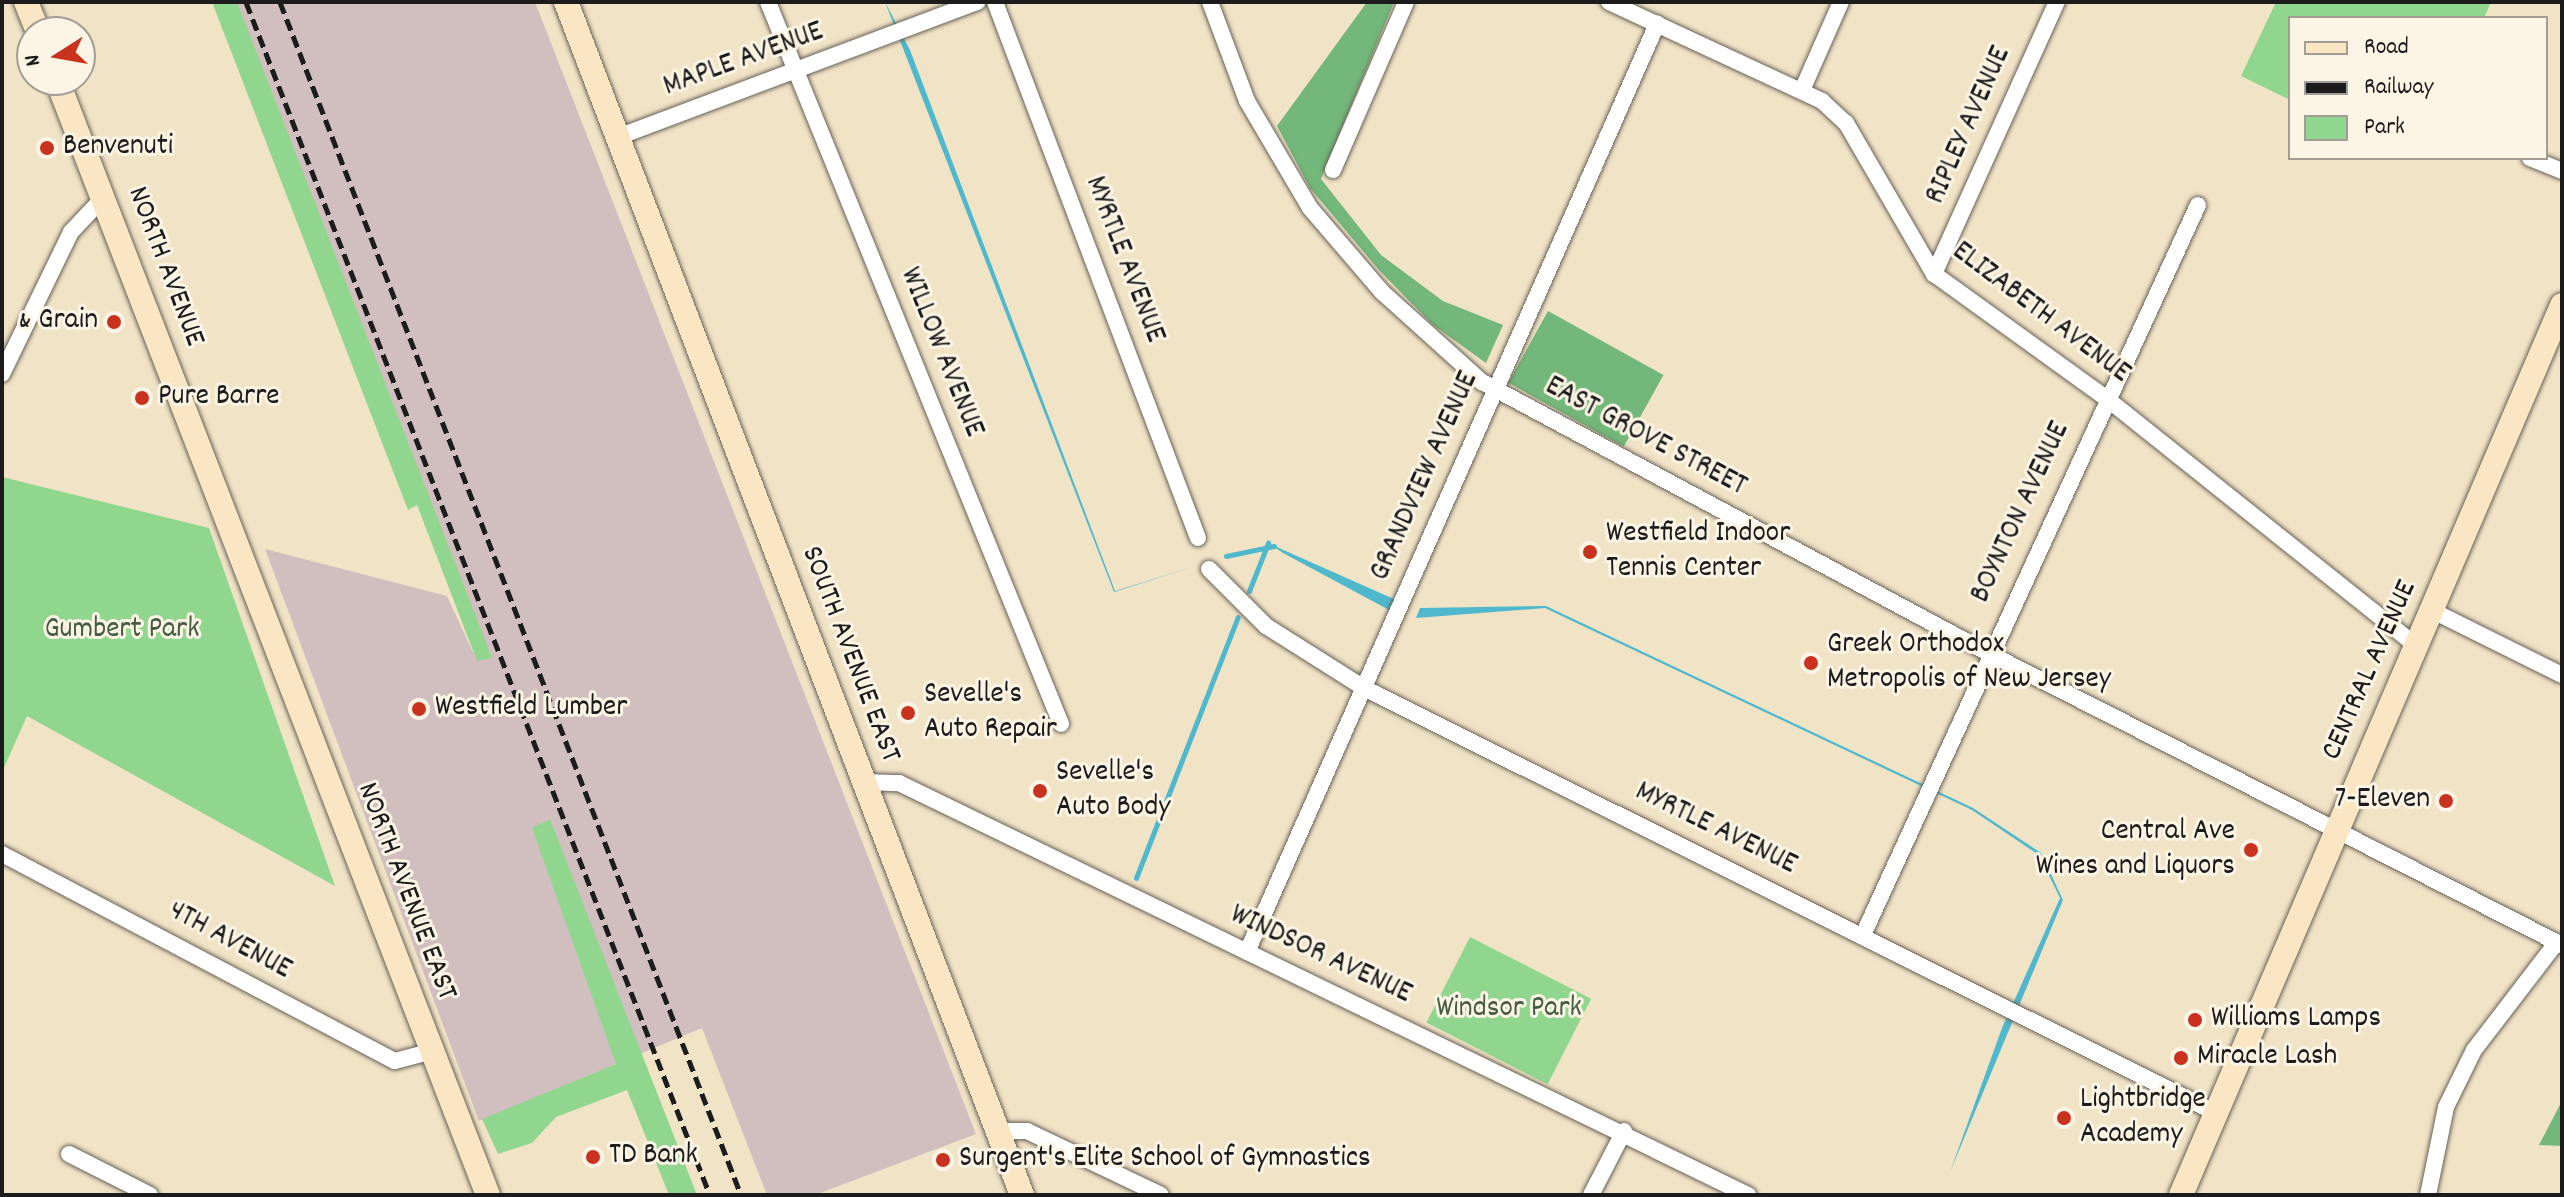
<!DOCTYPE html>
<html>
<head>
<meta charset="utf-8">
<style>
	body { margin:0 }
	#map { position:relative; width:2564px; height:1197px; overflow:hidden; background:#f1e3c6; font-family:Dekko,sans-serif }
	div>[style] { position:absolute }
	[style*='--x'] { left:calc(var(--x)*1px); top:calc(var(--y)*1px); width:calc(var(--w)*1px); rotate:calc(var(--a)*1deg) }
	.industrial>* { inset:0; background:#d1bfbf }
	.green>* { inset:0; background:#91d68f; transform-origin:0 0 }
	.forest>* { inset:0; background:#74b77a; transform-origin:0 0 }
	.water>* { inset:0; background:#4fb8cd }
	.stream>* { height:5px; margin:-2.5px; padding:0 2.5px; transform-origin:2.5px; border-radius:2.5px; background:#4fb8cd }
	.roads { filter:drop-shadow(0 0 2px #676258) drop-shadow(0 0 2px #676258) }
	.street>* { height:16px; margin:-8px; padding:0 8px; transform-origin:8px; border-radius:8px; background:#fff }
	.secondary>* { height:24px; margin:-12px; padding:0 12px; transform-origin:12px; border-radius:12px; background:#fbe6c4 }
	.rail>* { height:5px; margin-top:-2.5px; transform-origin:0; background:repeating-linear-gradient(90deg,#1c1c1c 0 12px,transparent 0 18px) }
	.dots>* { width:22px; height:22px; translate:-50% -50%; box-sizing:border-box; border:4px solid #fcf5e5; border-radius:50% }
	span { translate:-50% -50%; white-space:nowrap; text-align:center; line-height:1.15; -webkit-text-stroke:6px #fcf5e5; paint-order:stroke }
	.street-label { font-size:30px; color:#1c1c1c }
	.poi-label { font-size:30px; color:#1c1c1c }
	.left { translate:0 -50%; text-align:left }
	.right { translate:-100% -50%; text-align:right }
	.park-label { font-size:30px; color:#455d44 }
	.frame { position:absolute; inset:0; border:4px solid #1c1c1c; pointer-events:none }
	.legend { position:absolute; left:2288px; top:16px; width:260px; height:144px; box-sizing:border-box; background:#fcf5e5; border:2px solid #a29e95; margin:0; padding:10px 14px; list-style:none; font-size:24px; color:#1c1c1c }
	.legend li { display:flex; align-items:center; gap:16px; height:40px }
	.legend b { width:40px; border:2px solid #a29e95 }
	.north { position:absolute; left:16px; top:16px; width:80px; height:80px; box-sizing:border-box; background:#fcf5e5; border:2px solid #a29e95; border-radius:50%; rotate:259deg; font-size:22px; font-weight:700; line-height:32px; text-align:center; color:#1c1c1c }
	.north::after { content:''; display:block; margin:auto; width:28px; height:36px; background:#c8321e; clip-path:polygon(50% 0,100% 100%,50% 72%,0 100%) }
</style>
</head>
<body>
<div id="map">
	<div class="industrial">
		<i style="clip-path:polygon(236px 2px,535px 2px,976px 1134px,815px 1195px,767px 1195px,702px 1028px,479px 1121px,265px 549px,447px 596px,477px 661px)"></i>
	</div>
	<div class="green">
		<i style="clip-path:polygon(212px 2px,237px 2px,492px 658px,477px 661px,417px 505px,408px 510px)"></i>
		<i style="clip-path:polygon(2276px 2px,2491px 2px,2484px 18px,2290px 18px,2290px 100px,2241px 76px)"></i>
		<i style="clip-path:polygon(2px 477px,209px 528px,335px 886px,27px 716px,2px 772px)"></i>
		<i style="clip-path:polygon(550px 819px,697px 1195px,669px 1195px,627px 1090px,556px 1117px,532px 1143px,498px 1154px,482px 1119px,616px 1064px,532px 828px)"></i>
		<i style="left:1470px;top:937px;width:136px;height:96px;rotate:27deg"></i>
	</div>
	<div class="forest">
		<i style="clip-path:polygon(1367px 2px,1394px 2px,1321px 179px,1381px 255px,1443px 301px,1503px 325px,1486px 363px,1433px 325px,1379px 270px,1310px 188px,1277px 126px)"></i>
		<i style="left:1548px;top:311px;width:132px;height:82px;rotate:29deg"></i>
		<i style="clip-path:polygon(2562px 1101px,2562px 1146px,2539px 1145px)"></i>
	</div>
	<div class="water">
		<i style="clip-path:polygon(885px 2px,910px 50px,1115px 591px,1199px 565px,1114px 592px)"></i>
		<i style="clip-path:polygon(1268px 543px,1396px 600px,1391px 611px,1283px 553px)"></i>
		<i style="clip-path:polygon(1546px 606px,1973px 808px,2041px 853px,2063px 900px,1950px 1172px,2002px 1028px,2060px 898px,2039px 855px,1972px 810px,1545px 608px,1416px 618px,1420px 608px)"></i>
	</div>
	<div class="stream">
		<i style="--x:1226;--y:556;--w:49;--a:-11.8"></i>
		<i style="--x:1249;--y:591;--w:52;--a:-68.4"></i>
		<i style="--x:1136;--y:878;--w:280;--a:-68.7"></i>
	</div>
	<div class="roads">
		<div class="street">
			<i style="--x:768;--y:2;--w:779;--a:67.91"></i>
			<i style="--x:995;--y:2;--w:573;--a:69.26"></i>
			<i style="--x:1210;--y:2;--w:106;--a:69.5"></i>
			<i style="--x:1247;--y:101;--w:124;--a:59.5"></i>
			<i style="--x:1310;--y:208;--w:111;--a:49.4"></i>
			<i style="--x:1382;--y:292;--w:135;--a:42"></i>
			<i style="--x:1482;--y:382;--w:574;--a:28.17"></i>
			<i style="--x:1988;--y:653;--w:644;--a:26.96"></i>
			<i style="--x:1609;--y:2;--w:235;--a:24.9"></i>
			<i style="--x:1822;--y:101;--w:33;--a:43"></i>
			<i style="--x:1846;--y:123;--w:175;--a:59.8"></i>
			<i style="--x:1934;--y:274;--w:212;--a:35.8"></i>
			<i style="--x:2106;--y:398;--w:399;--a:38.6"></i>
			<i style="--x:1803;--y:88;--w:94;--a:-66.2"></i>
			<i style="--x:618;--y:137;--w:384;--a:-20.6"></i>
			<i style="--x:2530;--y:158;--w:35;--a:22"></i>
			<i style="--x:1333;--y:170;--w:183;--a:-66.5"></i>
			<i style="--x:1934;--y:274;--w:299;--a:-65.7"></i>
			<i style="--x:2;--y:374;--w:158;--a:-64.1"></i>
			<i style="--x:71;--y:232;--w:47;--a:-46.7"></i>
			<i style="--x:1209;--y:569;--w:81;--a:45"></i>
			<i style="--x:1266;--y:626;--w:116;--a:32.3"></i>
			<i style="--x:1364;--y:688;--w:952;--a:26.51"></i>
			<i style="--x:2433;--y:611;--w:144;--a:26.4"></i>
			<i style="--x:864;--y:782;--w:35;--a:2"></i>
			<i style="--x:899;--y:783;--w:944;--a:25.89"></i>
			<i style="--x:2;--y:854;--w:444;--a:27.8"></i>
			<i style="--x:395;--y:1061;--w:38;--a:-15"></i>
			<i style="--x:1863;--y:935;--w:803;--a:-65.35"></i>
			<i style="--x:1247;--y:952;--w:1015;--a:-66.16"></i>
			<i style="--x:997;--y:1131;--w:30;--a:0"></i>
			<i style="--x:1027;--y:1131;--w:148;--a:25.5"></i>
			<i style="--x:69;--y:1154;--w:91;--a:26.8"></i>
			<i style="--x:1591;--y:1195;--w:72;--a:-62.7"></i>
			<i style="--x:2428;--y:1195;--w:90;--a:-78.4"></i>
			<i style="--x:2446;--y:1107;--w:64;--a:-63.8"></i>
			<i style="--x:2474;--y:1050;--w:136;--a:-52.5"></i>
		</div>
		<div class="secondary">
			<i style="--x:26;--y:2;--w:32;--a:68"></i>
			<i style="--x:566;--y:2;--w:1277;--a:69.08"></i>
			<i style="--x:57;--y:80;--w:1195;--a:68.87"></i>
			<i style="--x:2181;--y:1195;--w:968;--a:-66.82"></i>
		</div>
	</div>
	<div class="rail">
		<i style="--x:246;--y:2;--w:1280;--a:68.75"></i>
		<i style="--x:280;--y:2;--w:1279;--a:68.87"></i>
	</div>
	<div class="dots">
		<i style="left:47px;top:148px;background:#c8321e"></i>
		<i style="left:114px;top:322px;background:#c8321e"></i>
		<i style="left:142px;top:398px;background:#c8321e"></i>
		<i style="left:1590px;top:552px;background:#c8321e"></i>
		<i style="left:1811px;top:663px;background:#c8321e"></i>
		<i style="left:419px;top:709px;background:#c8321e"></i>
		<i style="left:908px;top:713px;background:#c8321e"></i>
		<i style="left:1040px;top:791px;background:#c8321e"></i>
		<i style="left:2446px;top:801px;background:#c8321e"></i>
		<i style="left:2251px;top:850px;background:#c8321e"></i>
		<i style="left:2195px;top:1020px;background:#c8321e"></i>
		<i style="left:2181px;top:1058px;background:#c8321e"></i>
		<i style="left:2064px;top:1118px;background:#c8321e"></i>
		<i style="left:593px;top:1157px;background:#c8321e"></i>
		<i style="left:943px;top:1160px;background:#c8321e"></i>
	</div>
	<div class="street-label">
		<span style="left:744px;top:61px;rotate:-20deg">MAPLE AVENUE</span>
		<span style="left:1970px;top:126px;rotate:-66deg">RIPLEY AVENUE</span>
		<span style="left:1123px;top:260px;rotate:69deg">MYRTLE AVENUE</span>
		<span style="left:164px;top:267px;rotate:69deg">NORTH AVENUE</span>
		<span style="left:2040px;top:314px;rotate:37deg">ELIZABETH AVENUE</span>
		<span style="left:940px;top:353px;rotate:68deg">WILLOW AVENUE</span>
		<span style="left:1645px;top:438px;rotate:28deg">EAST GROVE STREET</span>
		<span style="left:1426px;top:477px;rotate:-66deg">GRANDVIEW AVENUE</span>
		<span style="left:2022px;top:513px;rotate:-65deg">BOYNTON AVENUE</span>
		<span style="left:849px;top:655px;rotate:69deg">SOUTH AVENUE EAST</span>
		<span style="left:2371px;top:671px;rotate:-66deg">CENTRAL AVENUE</span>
		<span style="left:1715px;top:830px;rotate:26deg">MYRTLE AVENUE</span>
		<span style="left:405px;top:892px;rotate:69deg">NORTH AVENUE EAST</span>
		<span style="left:229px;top:942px;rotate:28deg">4TH AVENUE</span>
		<span style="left:1320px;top:956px;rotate:25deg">WINDSOR AVENUE</span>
	</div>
	<div class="poi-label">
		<span class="left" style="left:63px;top:148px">Benvenuti</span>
		<span class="right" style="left:98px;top:322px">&amp; Grain</span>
		<span class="left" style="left:158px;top:398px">Pure Barre</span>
		<span class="left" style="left:1606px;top:552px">Westfield Indoor<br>Tennis Center</span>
		<span class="left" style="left:1827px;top:663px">Greek Orthodox<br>Metropolis of New Jersey</span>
		<span class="left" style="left:924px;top:713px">Sevelle's<br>Auto Repair</span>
		<span class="left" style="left:435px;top:709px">Westfield Lumber</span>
		<span class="left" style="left:1056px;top:791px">Sevelle's<br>Auto Body</span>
		<span class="right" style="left:2430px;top:801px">7-Eleven</span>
		<span class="right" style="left:2235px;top:850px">Central Ave<br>Wines and Liquors</span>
		<span class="left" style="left:2211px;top:1020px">Williams Lamps</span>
		<span class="left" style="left:2197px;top:1058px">Miracle Lash</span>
		<span class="left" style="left:2080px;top:1118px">Lightbridge<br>Academy</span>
		<span class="left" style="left:609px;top:1157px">TD Bank</span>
		<span class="left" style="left:959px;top:1160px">Surgent's Elite School of Gymnastics</span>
	</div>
	<div class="park-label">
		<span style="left:122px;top:631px">Gumbert Park</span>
		<span style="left:1509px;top:1010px">Windsor Park</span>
	</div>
	<div class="frame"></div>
	<ul class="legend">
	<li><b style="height:10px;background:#fbe6c4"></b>Road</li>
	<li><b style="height:10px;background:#1c1c1c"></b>Railway</li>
	<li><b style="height:22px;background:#91d68f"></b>Park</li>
	</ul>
	<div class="north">N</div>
</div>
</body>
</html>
